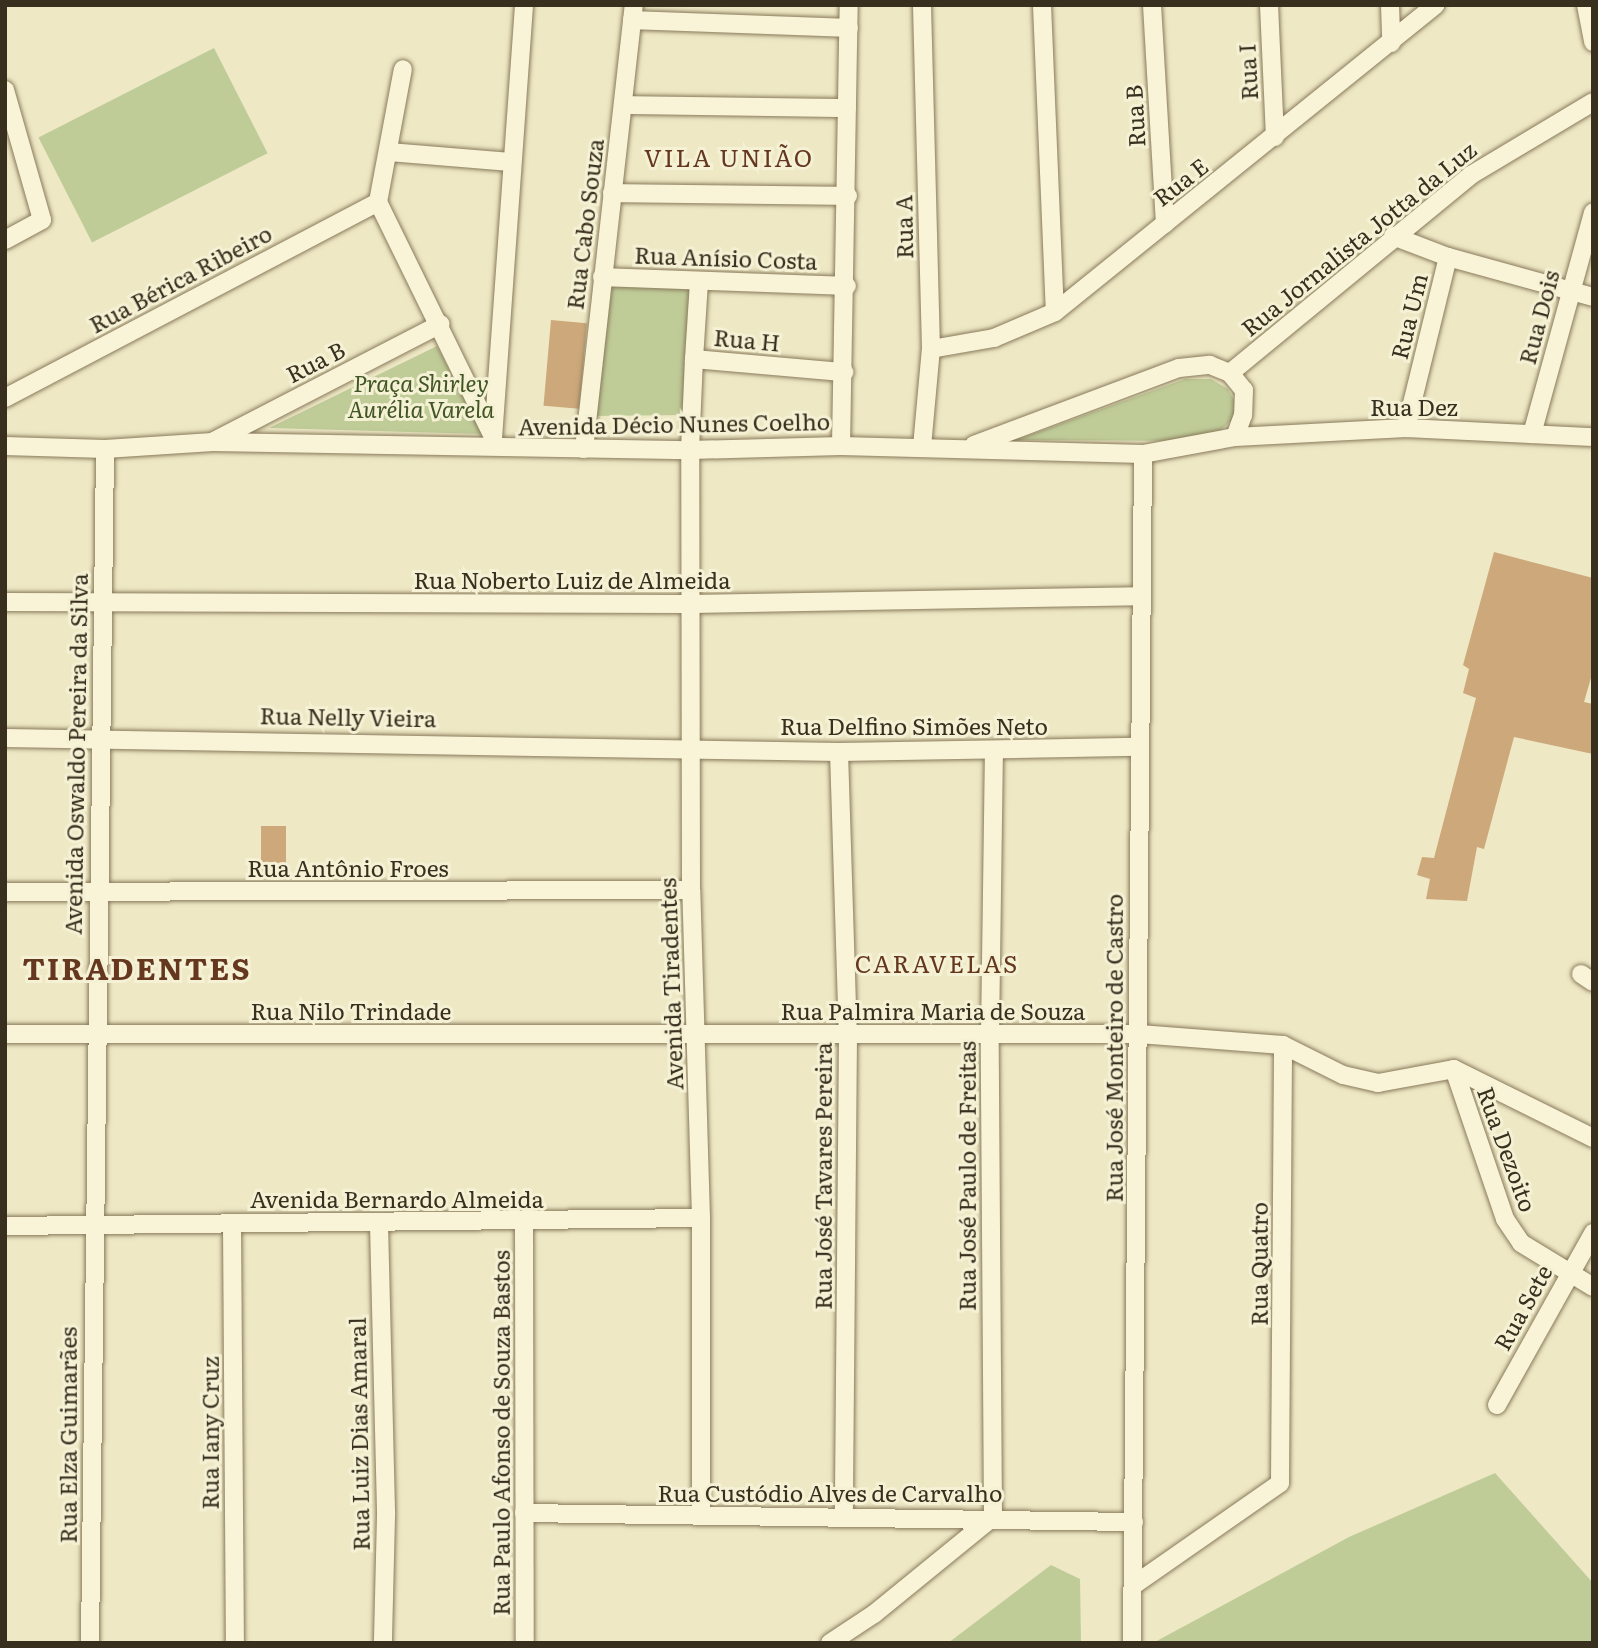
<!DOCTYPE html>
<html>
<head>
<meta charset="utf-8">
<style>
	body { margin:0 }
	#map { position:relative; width:1598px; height:1648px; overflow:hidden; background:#eee8c5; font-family:Literata,serif }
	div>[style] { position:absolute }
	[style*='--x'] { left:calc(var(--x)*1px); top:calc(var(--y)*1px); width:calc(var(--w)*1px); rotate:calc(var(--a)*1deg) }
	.green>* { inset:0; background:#bfcc98; transform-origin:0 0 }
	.building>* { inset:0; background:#cca87b; transform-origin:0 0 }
	.roads { filter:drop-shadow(0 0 2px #897a5b) drop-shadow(0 0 2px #897a5b) }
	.minor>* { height:18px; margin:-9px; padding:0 9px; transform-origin:9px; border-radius:9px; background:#f9f4d8 }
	span { translate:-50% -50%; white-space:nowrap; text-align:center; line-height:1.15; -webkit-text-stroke:6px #f5f1d4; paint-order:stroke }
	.street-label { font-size:23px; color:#392f1f }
	.park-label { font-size:23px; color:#425525; font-style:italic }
	.neighbourhood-label { font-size:24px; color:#65371e; letter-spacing:2px }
	.district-label { font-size:30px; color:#65371e; font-weight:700; letter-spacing:2px }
	.frame { position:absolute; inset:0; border:7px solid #392f1f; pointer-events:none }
</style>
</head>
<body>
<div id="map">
	<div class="green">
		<i style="left:214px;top:48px;width:118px;height:197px;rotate:63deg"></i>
		<i style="clip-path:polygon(608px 282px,692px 288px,687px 415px,593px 416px)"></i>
		<i style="clip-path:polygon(437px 346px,482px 434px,269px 428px)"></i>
		<i style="clip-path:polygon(1185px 379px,1211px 379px,1228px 389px,1235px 402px,1234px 418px,1209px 441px,1016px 440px)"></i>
		<i style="clip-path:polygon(1495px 1473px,1593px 1583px,1593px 1643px,1153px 1643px,1349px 1537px)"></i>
		<i style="clip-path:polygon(1051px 1565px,1080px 1579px,1081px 1643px,948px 1643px)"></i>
	</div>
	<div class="building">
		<i style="left:551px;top:320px;width:36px;height:86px;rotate:5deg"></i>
		<i style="clip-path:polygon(1494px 552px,1593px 578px,1593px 671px,1584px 702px,1593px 704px,1593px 754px,1514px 737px,1484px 849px,1477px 847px,1467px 901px,1426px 899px,1430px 879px,1417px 875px,1422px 857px,1434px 858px,1476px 698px,1463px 693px,1469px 669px,1463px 665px)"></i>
		<i style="left:261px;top:826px;width:25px;height:50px"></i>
	</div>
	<div class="roads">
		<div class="minor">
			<i style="--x:1042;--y:5;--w:307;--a:87.6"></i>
			<i style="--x:1152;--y:5;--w:219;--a:86.6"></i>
			<i style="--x:1269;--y:5;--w:132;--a:87.4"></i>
			<i style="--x:1390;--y:5;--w:38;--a:88"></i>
			<i style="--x:1586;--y:5;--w:38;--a:79"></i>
			<i style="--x:632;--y:20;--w:217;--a:2.1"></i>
			<i style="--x:5;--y:90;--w:135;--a:74.1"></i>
			<i style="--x:42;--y:220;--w:42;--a:151.6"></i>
			<i style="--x:623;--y:105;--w:224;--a:0.8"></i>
			<i style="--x:389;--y:152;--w:122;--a:4.7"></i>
			<i style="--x:612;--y:193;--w:236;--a:0.7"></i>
			<i style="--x:378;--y:202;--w:259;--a:63.9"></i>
			<i style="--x:378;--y:202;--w:135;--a:-79.4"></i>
			<i style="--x:1393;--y:236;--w:59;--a:20.9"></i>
			<i style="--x:1448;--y:257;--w:150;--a:15.4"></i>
			<i style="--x:602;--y:277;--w:245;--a:2.1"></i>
			<i style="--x:931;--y:349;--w:64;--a:-9.9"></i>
			<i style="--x:994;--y:338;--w:66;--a:-23.1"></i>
			<i style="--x:1055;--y:312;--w:489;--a:-38.9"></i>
			<i style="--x:694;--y:359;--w:77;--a:-86.3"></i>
			<i style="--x:1230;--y:373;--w:312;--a:-39.4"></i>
			<i style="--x:1471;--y:175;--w:142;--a:-30.9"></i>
			<i style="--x:5;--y:398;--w:421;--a:-27.7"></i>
			<i style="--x:1406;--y:428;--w:176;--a:-76.2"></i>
			<i style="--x:1532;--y:434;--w:230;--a:-74.6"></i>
			<i style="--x:493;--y:438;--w:434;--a:-85.9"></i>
			<i style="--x:214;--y:441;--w:255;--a:-27.3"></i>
			<i style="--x:974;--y:445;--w:219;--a:-20.6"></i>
			<i style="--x:1179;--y:368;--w:31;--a:-6"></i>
			<i style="--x:1210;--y:365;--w:22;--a:22"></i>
			<i style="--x:1230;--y:373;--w:22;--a:51"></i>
			<i style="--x:1244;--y:390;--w:25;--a:92"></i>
			<i style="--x:1243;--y:415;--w:23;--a:110"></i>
			<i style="--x:5;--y:446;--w:100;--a:1.7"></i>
			<i style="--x:105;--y:449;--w:108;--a:-3.7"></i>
			<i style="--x:213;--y:442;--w:477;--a:1"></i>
			<i style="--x:690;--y:450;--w:151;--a:-1.5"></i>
			<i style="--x:841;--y:446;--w:302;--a:1.5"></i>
			<i style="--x:1143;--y:454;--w:94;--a:-10.5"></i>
			<i style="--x:1235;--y:437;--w:171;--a:-3"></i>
			<i style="--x:1406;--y:428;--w:187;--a:2.8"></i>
			<i style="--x:841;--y:446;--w:441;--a:-89"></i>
			<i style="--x:922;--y:447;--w:98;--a:-84.8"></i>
			<i style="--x:931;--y:349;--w:344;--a:-91.5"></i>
			<i style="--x:584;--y:449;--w:447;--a:-83.6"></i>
			<i style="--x:5;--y:602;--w:686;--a:0.17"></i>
			<i style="--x:691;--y:604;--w:448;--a:-1"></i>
			<i style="--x:5;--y:738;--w:834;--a:0.96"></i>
			<i style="--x:839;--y:752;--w:299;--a:-1"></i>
			<i style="--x:839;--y:752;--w:283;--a:88.2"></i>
			<i style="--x:848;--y:1035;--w:482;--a:90.5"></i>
			<i style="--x:5;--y:892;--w:686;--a:-0.17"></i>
			<i style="--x:1581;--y:974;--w:14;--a:34"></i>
			<i style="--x:5;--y:1034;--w:1134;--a:0"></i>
			<i style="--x:1139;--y:1034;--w:144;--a:4.4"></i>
			<i style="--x:1283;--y:1045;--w:67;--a:26.6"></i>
			<i style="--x:1343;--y:1075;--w:36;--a:13"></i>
			<i style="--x:1378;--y:1083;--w:77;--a:-10.4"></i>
			<i style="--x:1454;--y:1069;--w:155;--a:26.4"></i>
			<i style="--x:1454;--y:1069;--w:158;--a:71.2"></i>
			<i style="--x:1505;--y:1219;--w:29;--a:56"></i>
			<i style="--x:1521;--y:1243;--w:84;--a:31.4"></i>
			<i style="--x:524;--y:1222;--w:421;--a:89.9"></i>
			<i style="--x:232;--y:1224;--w:419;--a:89.6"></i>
			<i style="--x:379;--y:1224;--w:292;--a:88.6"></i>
			<i style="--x:386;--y:1516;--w:127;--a:91.4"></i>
			<i style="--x:5;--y:1226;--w:696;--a:-0.66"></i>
			<i style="--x:1497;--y:1405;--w:197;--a:-60.8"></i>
			<i style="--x:524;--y:1513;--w:610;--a:0.85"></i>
			<i style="--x:701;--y:1515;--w:297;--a:-90"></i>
			<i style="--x:701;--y:1218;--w:328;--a:-91.7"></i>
			<i style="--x:691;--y:890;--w:440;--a:-90.1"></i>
			<i style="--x:690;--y:450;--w:91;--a:-87.5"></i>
			<i style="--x:694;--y:359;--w:151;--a:5"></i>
			<i style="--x:1134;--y:1585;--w:178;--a:-34.9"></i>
			<i style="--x:1280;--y:1483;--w:438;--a:-89.6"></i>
			<i style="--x:90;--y:1643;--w:1194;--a:-89.28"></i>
			<i style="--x:830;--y:1643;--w:53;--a:-33.4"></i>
			<i style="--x:874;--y:1614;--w:154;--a:-39.2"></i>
			<i style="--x:993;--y:1517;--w:483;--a:-90.4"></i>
			<i style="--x:990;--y:1034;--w:282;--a:-89.2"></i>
			<i style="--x:1132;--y:1643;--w:1189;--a:-89.47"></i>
		</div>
	</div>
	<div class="street-label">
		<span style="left:1247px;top:72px;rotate:-93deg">Rua I</span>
		<span style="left:1134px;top:116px;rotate:-93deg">Rua B</span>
		<span style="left:1180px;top:181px;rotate:-38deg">Rua E</span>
		<span style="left:584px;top:224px;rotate:-83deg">Rua Cabo Souza</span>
		<span style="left:903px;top:227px;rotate:-91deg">Rua A</span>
		<span style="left:1358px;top:238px;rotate:-39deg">Rua Jornalista Jotta da Luz</span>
		<span style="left:726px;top:257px;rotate:2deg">Rua Anísio Costa</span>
		<span style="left:180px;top:278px;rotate:-28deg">Rua Bérica Ribeiro</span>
		<span style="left:1408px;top:316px;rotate:-76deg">Rua Um</span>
		<span style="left:1538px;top:317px;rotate:-75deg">Rua Dois</span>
		<span style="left:747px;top:339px;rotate:5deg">Rua H</span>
		<span style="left:315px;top:361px;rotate:-27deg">Rua B</span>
		<span style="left:1414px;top:406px">Rua Dez</span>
		<span style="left:674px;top:423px;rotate:-1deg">Avenida Décio Nunes Coelho</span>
		<span style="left:572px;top:579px">Rua Noberto Luiz de Almeida</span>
		<span style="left:348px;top:716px;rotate:1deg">Rua Nelly Vieira</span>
		<span style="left:914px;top:725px">Rua Delfino Simões Neto</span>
		<span style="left:75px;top:754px;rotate:-89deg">Avenida Oswaldo Pereira da Silva</span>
		<span style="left:348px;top:867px">Rua Antônio Froes</span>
		<span style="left:670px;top:984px;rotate:-92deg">Avenida Tiradentes</span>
		<span style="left:351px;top:1010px">Rua Nilo Trindade</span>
		<span style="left:933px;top:1010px">Rua Palmira Maria de Souza</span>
		<span style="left:1113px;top:1048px;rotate:-90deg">Rua José Monteiro de Castro</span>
		<span style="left:1508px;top:1149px;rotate:70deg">Rua Dezoito</span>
		<span style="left:822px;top:1176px;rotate:-90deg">Rua José Tavares Pereira</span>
		<span style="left:966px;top:1176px;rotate:-90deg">Rua José Paulo de Freitas</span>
		<span style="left:397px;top:1198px">Avenida Bernardo Almeida</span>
		<span style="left:1258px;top:1264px;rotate:-90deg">Rua Quatro</span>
		<span style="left:1522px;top:1307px;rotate:-61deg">Rua Sete</span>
		<span style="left:209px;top:1433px;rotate:-90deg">Rua Iany Cruz</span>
		<span style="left:500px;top:1433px;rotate:-90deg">Rua Paulo Afonso de Souza Bastos</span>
		<span style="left:358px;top:1434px;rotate:-91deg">Rua Luiz Dias Amaral</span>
		<span style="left:67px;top:1435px;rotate:-90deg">Rua Elza Guimarães</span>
		<span style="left:830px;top:1492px">Rua Custódio Alves de Carvalho</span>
	</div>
	<div class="park-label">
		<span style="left:421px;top:395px">Praça Shirley<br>Aurélia Varela</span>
	</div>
	<div class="neighbourhood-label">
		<span style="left:729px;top:157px">VILA UNIÃO</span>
		<span style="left:937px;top:963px">CARAVELAS</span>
	</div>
	<div class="district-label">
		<span style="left:137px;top:967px">TIRADENTES</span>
	</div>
	<div class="frame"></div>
</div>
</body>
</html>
